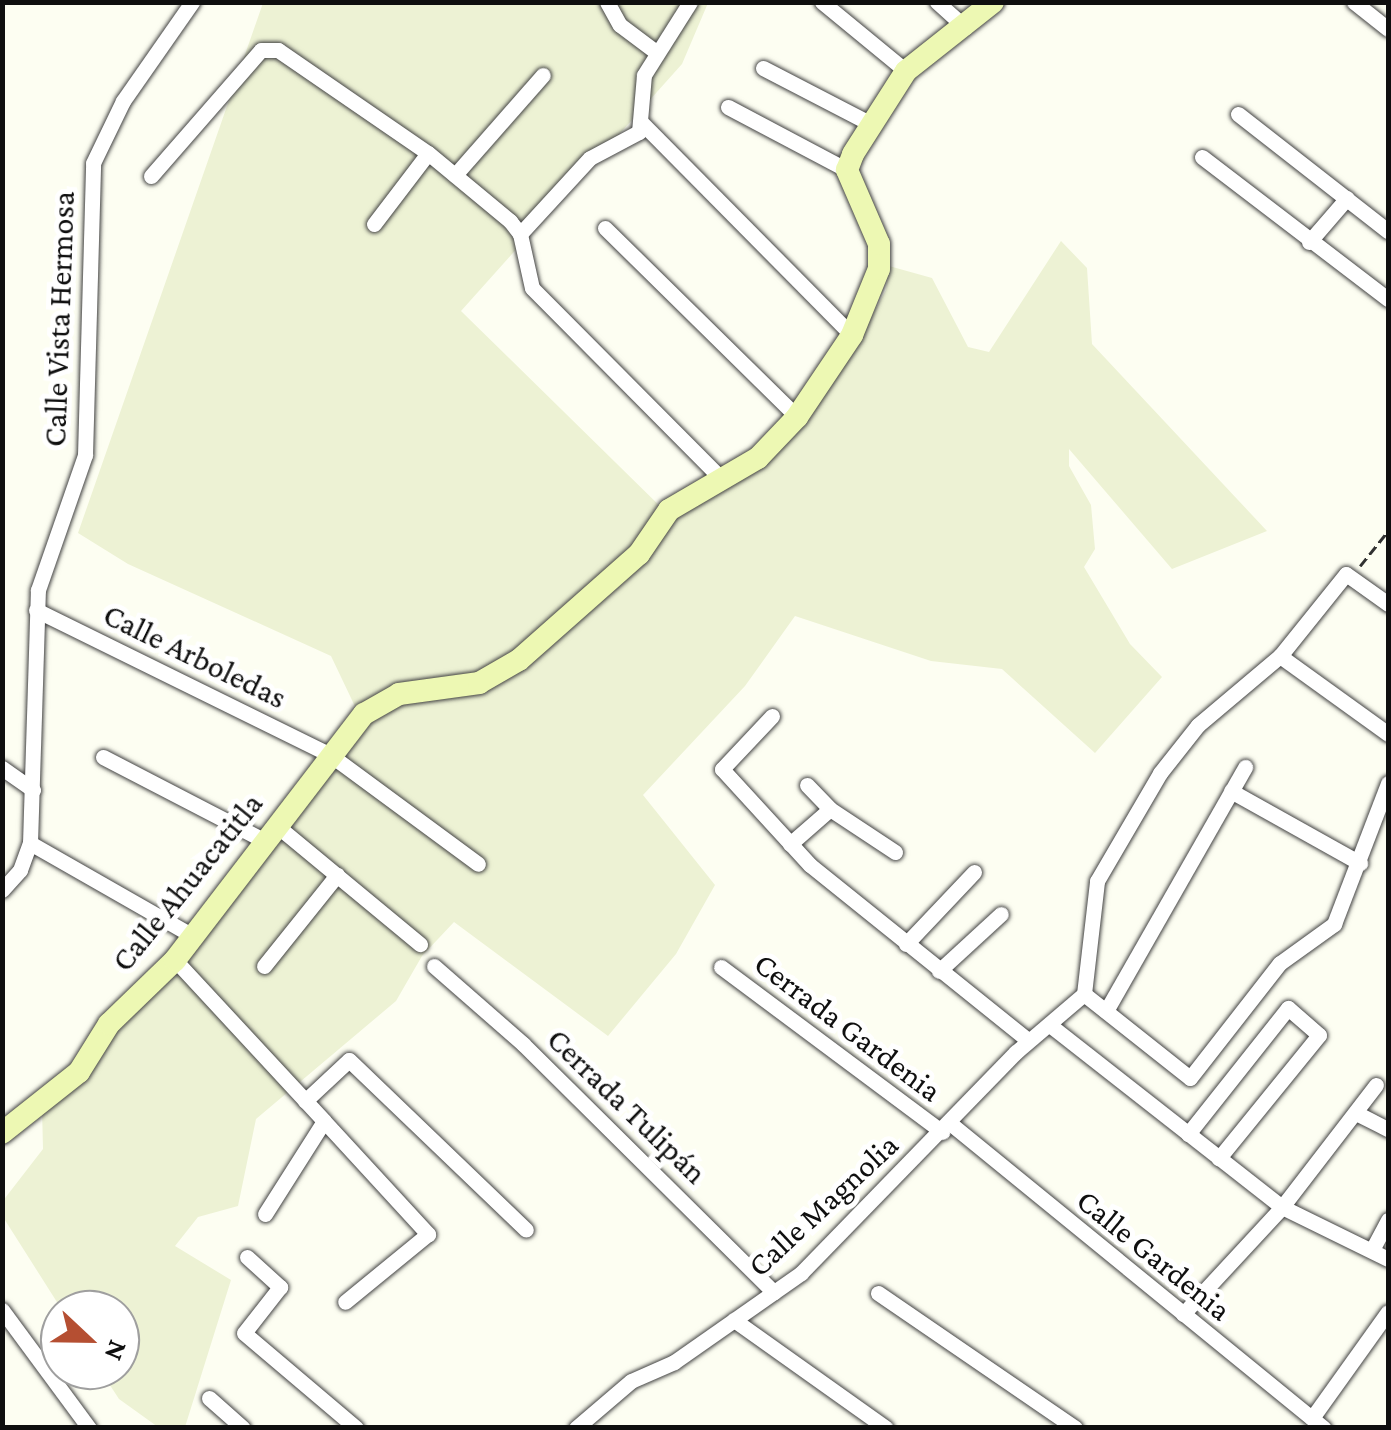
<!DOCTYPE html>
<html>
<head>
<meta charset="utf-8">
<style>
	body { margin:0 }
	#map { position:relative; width:1391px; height:1430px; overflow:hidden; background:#fdfef2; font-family:"Crimson Pro",serif }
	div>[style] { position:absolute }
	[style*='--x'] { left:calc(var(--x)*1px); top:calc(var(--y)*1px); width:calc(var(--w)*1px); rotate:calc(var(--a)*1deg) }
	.farmland>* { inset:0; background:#edf2d4 }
	.path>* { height:2.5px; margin-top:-1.25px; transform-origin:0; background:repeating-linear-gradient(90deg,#313131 0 10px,transparent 0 15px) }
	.roads { filter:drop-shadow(0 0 2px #424242) drop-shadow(0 0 2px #424242) }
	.street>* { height:15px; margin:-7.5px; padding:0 7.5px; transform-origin:7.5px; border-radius:7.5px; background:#fff }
	.secondary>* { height:22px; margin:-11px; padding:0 11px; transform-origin:11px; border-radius:11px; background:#edf8b3 }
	span { translate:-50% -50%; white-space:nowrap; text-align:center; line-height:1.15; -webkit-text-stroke:10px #fff; paint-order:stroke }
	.street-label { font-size:32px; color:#0f0f0f }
	.frame { position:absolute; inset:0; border:5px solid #0f0f0f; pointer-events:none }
	.north { position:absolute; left:40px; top:1290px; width:100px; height:100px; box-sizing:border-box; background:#fff; border:2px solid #9f9f9f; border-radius:50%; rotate:112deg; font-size:28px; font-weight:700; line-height:40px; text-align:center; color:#0f0f0f }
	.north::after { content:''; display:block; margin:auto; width:35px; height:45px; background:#b54f32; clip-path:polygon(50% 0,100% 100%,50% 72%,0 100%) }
</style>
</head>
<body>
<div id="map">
	<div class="farmland">
		<i style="clip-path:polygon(263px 3px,708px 3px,682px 64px,461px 311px,669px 515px,747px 470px,856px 345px,886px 290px,889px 266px,932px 278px,968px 347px,989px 352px,1061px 241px,1087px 268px,1092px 344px,1267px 531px,1172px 569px,1069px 449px,1069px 466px,1091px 505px,1095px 549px,1084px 567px,1130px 644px,1162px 677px,1095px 753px,1002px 669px,931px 661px,795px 616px,745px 686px,643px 795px,715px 885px,676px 954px,608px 1036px,454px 922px,422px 956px,396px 1001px,256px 1119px,238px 1206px,198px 1217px,175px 1246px,231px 1280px,185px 1427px,158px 1427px,119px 1399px,100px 1370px,120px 1370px,120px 1310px,62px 1310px,3px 1217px,2px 1202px,43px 1149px,42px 1108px,361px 719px,331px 656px,128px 564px,78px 533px)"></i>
	</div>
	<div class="path">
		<i style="--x:1360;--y:566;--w:45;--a:-51.3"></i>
	</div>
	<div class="roads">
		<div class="street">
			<i style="--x:607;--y:2;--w:26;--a:61"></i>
			<i style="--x:620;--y:25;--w:45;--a:36.9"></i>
			<i style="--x:822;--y:2;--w:109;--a:39.4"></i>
			<i style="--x:937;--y:2;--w:38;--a:42"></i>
			<i style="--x:1354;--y:2;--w:43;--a:38.5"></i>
			<i style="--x:763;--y:68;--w:119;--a:27.4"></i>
			<i style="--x:728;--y:107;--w:135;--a:27.9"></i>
			<i style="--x:1238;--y:114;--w:190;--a:38"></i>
			<i style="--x:643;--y:124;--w:297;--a:45.3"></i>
			<i style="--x:1202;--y:157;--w:234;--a:37.4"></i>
			<i style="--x:455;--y:175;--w:133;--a:-48.7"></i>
			<i style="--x:151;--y:176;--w:167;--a:-48.9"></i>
			<i style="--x:261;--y:50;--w:17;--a:0"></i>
			<i style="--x:278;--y:50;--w:182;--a:34.5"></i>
			<i style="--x:428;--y:153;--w:107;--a:39.7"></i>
			<i style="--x:510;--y:221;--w:16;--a:52"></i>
			<i style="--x:520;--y:234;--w:55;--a:77.5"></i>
			<i style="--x:532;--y:288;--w:269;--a:45.2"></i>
			<i style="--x:374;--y:224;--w:89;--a:-52.7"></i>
			<i style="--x:605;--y:228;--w:269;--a:44.5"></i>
			<i style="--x:520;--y:234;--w:103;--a:-47.4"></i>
			<i style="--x:590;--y:158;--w:55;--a:-28"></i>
			<i style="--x:639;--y:132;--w:57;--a:-85"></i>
			<i style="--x:644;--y:75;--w:86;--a:-57.8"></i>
			<i style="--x:1309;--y:242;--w:58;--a:-49.2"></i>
			<i style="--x:36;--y:610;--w:326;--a:26.2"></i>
			<i style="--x:329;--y:754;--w:185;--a:36.4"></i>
			<i style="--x:1280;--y:656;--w:133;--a:35.8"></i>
			<i style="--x:772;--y:716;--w:73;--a:133.3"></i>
			<i style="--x:722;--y:769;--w:130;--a:47.5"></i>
			<i style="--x:810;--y:865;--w:280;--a:38.8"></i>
			<i style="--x:103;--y:757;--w:182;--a:27.4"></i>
			<i style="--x:2;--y:768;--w:38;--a:35"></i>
			<i style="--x:807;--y:785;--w:33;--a:46"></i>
			<i style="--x:830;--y:809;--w:78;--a:33.5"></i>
			<i style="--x:1231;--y:791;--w:148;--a:29.2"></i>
			<i style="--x:276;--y:825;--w:187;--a:39.6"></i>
			<i style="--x:30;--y:843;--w:188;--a:29.7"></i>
			<i style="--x:790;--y:844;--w:53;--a:-41.2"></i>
			<i style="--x:2;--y:890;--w:27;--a:-48"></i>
			<i style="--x:20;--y:870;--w:29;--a:-70"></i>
			<i style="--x:30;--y:843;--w:253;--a:-88.2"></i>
			<i style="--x:38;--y:590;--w:143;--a:-70.8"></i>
			<i style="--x:85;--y:455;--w:292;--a:-88.4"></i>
			<i style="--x:93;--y:163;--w:69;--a:-64.2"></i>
			<i style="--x:123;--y:101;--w:121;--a:-55.1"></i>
			<i style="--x:906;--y:944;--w:99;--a:-46.6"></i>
			<i style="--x:175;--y:960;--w:219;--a:47.2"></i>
			<i style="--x:324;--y:1121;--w:110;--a:122.4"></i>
			<i style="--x:264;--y:966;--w:117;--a:-51.3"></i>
			<i style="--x:434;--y:966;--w:118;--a:41.2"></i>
			<i style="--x:523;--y:1044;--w:353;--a:44.7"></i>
			<i style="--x:721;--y:967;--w:276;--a:36.7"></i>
			<i style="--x:939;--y:971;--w:84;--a:-42.6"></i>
			<i style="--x:1084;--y:994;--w:114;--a:-83.4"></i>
			<i style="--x:1097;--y:881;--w:125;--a:-59.7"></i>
			<i style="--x:1160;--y:773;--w:61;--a:-51.6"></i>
			<i style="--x:1198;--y:725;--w:107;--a:-40.1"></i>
			<i style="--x:1280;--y:656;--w:105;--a:-51.2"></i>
			<i style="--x:1346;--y:574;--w:52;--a:35.5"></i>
			<i style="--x:1084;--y:994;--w:135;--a:38.4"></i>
			<i style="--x:1190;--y:1078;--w:146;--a:-52"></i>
			<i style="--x:1280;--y:963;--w:67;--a:-35.8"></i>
			<i style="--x:1334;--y:924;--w:151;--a:-69"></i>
			<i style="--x:1106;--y:1011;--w:281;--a:-60.3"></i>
			<i style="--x:1051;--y:1026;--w:293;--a:38.1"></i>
			<i style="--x:1282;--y:1207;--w:118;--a:26.1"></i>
			<i style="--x:305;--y:1101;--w:60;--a:-43"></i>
			<i style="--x:349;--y:1060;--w:245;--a:43.8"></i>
			<i style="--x:1356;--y:1113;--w:36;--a:27"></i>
			<i style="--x:324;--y:1121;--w:154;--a:47.4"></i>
			<i style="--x:428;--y:1234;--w:107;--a:140.7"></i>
			<i style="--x:951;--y:1124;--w:481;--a:39.2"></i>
			<i style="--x:1188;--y:1134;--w:161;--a:-51.6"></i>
			<i style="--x:1288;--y:1008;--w:41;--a:41.1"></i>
			<i style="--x:1319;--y:1035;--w:159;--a:129.1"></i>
			<i style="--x:1372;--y:1250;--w:34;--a:-62"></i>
			<i style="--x:247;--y:1257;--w:45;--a:42.3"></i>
			<i style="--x:280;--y:1287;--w:58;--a:128"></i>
			<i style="--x:244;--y:1333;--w:147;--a:40.3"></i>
			<i style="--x:878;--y:1293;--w:239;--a:34.4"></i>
			<i style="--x:2;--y:1310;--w:147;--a:53.6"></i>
			<i style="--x:1183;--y:1314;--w:146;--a:-47.2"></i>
			<i style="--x:1282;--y:1207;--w:154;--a:-52.4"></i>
			<i style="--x:734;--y:1320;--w:186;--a:35.4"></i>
			<i style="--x:209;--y:1398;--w:45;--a:41.4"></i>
			<i style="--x:1312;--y:1418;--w:130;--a:-54.4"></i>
			<i style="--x:576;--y:1428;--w:72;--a:-40.5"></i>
			<i style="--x:631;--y:1381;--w:47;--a:-23.8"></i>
			<i style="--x:674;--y:1362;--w:155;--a:-35"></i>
			<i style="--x:801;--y:1273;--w:308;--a:-45.8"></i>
			<i style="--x:1016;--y:1052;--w:89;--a:-40.5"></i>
		</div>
		<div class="secondary">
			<i style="--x:2;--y:1133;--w:98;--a:-38.4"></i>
			<i style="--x:79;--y:1072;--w:57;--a:-58"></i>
			<i style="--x:109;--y:1024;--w:92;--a:-44.1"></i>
			<i style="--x:175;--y:960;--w:310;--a:-52.5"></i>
			<i style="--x:364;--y:714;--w:40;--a:-29.7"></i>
			<i style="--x:399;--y:694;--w:81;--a:-7.8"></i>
			<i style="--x:479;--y:683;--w:46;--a:-29.9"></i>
			<i style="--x:519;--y:660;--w:160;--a:-41.5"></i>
			<i style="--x:639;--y:554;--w:53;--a:-55.7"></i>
			<i style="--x:669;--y:510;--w:103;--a:-30.3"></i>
			<i style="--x:758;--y:458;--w:57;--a:-46.4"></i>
			<i style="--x:797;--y:417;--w:99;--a:-56.1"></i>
			<i style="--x:852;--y:335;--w:71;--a:-67.8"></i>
			<i style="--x:879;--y:269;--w:25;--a:-90"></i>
			<i style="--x:879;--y:244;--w:81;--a:-113.4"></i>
			<i style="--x:847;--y:170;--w:17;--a:-69"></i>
			<i style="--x:853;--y:154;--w:98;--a:-57.4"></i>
			<i style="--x:906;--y:71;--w:111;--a:-38.4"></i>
		</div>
	</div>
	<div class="street-label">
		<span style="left:59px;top:319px;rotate:-88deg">Calle Vista Hermosa</span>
		<span style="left:195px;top:656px;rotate:26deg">Calle Arboledas</span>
		<span style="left:187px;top:882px;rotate:-51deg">Calle Ahuacatitla</span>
		<span style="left:848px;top:1027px;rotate:37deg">Cerrada Gardenia</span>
		<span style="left:627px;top:1106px;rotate:44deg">Cerrada Tulipán</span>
		<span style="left:823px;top:1205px;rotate:-43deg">Calle Magnolia</span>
		<span style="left:1154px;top:1255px;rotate:39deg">Calle Gardenia</span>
	</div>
	<div class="frame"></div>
	<div class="north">N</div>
</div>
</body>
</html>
